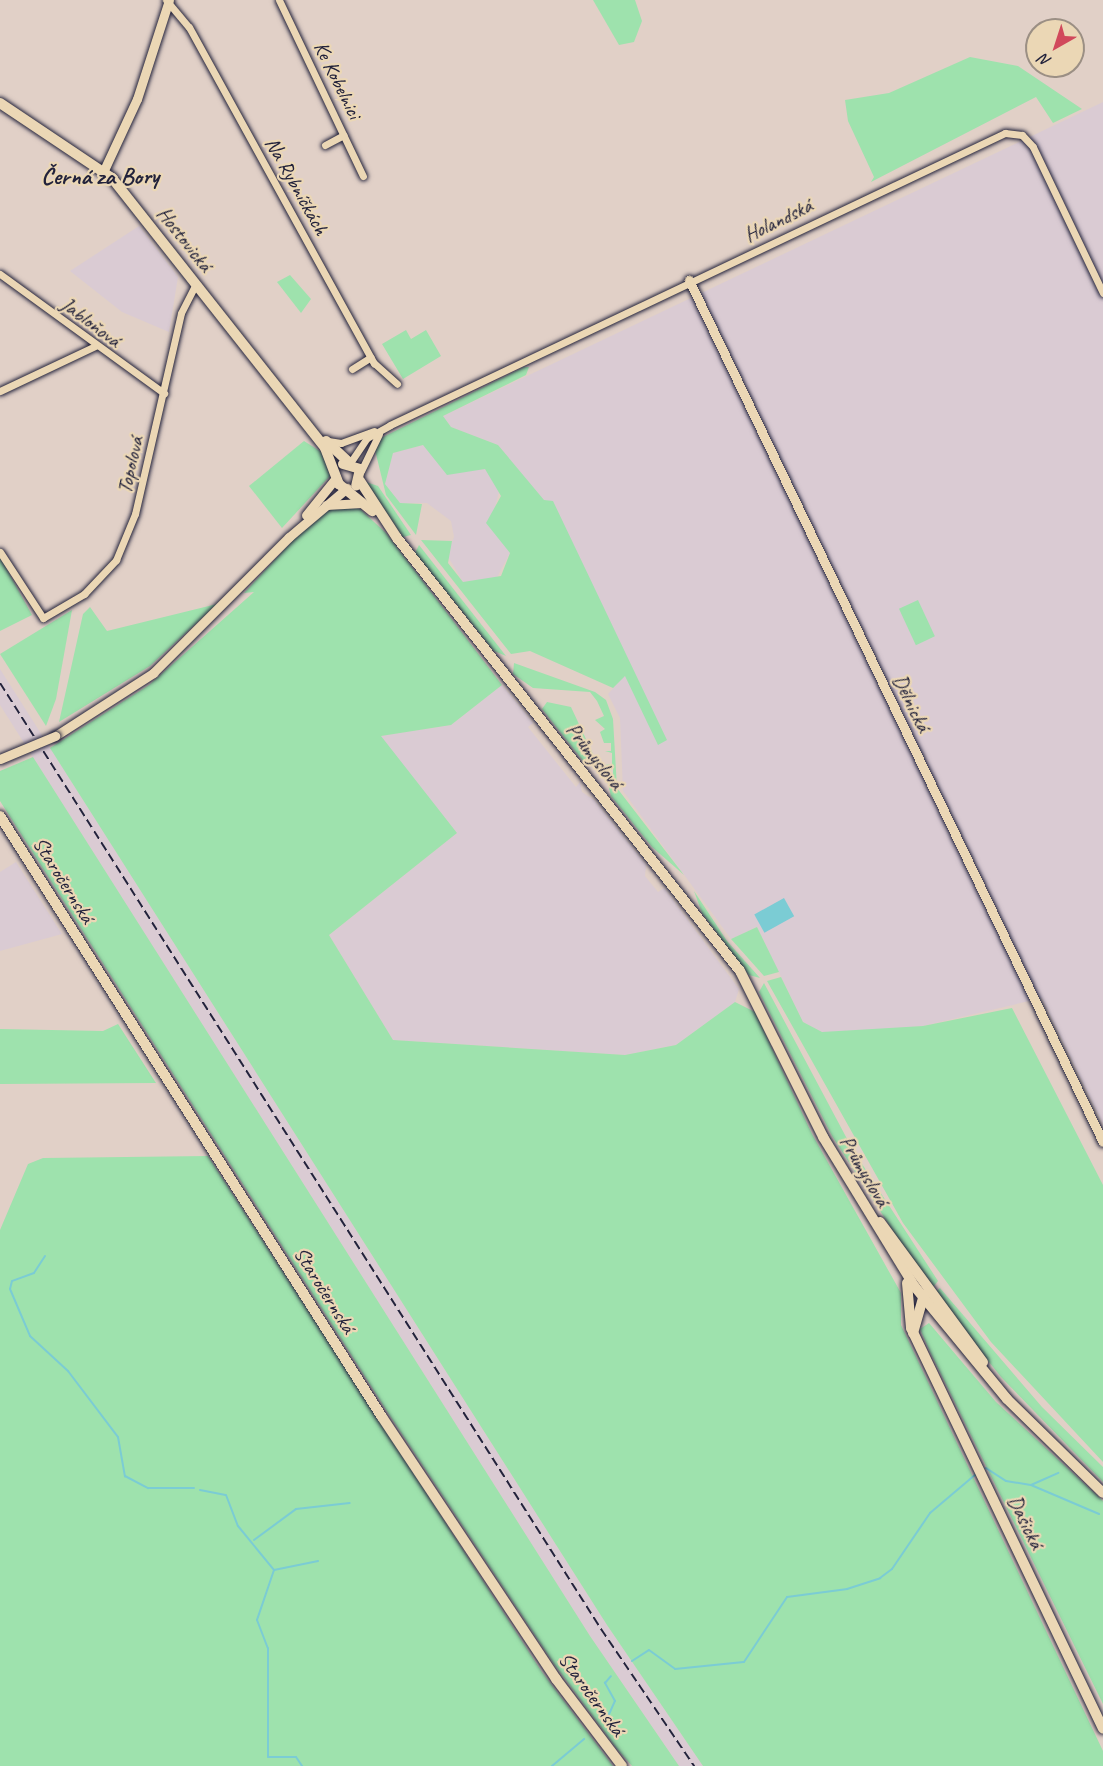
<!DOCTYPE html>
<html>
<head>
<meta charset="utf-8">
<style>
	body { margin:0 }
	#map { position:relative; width:1103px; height:1766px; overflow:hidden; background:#e1d0c7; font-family:Caveat,sans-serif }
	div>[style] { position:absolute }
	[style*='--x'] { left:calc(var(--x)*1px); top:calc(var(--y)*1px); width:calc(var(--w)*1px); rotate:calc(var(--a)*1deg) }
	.built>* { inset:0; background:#dacbd3 }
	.green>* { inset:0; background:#9ee2ad; transform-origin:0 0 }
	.water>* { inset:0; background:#7bccd4; transform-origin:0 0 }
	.stream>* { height:2px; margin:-1px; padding:0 1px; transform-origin:1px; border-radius:1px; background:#7bccd4 }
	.roads { filter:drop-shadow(0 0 2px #22223b) drop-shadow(0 0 2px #22223b) }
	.minor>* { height:7px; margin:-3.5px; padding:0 3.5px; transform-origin:3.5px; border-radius:3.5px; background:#ebd7b5 }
	.tertiary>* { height:9px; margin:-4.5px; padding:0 4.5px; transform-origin:4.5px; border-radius:4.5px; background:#ebd7b5 }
	.secondary>* { height:10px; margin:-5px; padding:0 5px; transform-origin:5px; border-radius:5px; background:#ebd7b5 }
	.rail>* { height:2px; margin-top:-1px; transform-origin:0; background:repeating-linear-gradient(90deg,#22223b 0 9px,transparent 0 13.5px) }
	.bridges { filter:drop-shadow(0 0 2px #22223b) drop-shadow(0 0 2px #22223b) }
	.tertiary-bridge>* { height:9px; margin:-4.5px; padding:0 4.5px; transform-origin:4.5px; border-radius:4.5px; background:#ebd7b5 }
	span { translate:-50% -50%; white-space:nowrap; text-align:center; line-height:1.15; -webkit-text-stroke:4.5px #ebd7b5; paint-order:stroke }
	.street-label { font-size:21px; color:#22223b }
	.quarter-label { font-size:24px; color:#22223b; font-weight:700 }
	.north { position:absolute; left:1025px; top:18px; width:60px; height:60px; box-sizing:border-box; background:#ebd7b5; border:2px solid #9b8f84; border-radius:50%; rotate:219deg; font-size:16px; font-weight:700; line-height:24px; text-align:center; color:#22223b }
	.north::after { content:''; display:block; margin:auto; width:21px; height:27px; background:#d1495b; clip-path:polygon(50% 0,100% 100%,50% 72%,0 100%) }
</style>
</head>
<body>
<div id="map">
	<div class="built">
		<i style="clip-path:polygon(1103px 102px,1103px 1124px,1042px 998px,923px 1026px,849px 1033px,822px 1032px,803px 1022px,757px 927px,731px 939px,623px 791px,620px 718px,608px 694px,632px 667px,544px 501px,498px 445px,451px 427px,443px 416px)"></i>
		<i style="clip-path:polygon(139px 226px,178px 277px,169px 332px,122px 312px,70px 271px)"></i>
		<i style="clip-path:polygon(423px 445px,453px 470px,485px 469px,500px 488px,492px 518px,510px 553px,495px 581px,463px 582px,447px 555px,454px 537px,451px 521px,427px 503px,400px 503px,385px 484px,393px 453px)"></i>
		<i style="clip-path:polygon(0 669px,607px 1625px,703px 1766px,679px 1766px,590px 1636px,0 705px)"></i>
		<i style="clip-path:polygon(502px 685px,533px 723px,528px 727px,576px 787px,580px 782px,582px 792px,594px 800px,646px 865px,645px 876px,658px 892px,664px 888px,739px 989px,735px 1002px,676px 1045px,625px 1055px,393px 1040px,329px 935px,457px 833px,380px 736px,451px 725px)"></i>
		<i style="clip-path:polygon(16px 862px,62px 934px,0 951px,0 872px)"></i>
	</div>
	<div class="green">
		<i style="clip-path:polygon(593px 0,635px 0,642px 21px,634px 42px,619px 45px)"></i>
		<i style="clip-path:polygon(970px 57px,1018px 66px,1082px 109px,1053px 123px,1036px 97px,871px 182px,874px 177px,848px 121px,845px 100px,889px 93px)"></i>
		<i style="clip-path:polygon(290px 275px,311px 299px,301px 313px,277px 282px)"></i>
		<i style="clip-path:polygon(406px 330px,411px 339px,426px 330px,441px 356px,403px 379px,382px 344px)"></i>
		<i style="clip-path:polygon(524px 367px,529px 367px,526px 375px,443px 416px,451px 427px,498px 445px,544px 500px,553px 501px,667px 740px,658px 745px,625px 676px,613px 688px,530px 651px,511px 654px,421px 540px,452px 541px,448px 563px,463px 582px,501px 576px,510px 553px,486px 523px,501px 496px,485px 469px,447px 475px,423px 445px,393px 453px,385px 484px,400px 503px,422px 504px,416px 535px,386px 495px,374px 446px,383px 437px)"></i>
		<i style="clip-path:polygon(304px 441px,323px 453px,330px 476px,282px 528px,249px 486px)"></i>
		<i style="clip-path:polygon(366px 482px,378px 486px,411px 535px,403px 537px)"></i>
		<i style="clip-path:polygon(345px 506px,360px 509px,386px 533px,502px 685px,451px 725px,381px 736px,457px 833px,329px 935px,393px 1040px,625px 1055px,676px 1045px,735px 1002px,755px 1012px,812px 1134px,901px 1293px,901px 1325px,1103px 1751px,1103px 1766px,703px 1766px,607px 1625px,50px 748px,149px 685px,254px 592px,244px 593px,309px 523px,332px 507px)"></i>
		<i style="clip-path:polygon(419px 545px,506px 656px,494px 651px,415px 553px)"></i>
		<i style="clip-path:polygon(0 557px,32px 615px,0 631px)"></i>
		<i style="left:918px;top:600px;width:40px;height:21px;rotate:65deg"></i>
		<i style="clip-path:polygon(217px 604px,150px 666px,59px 722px,83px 614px,90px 607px,107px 631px)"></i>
		<i style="clip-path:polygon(72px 610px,56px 699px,46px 726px,0 654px)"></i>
		<i style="clip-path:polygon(514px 663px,595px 692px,606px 700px,613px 719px,617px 788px,684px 875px,652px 847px,611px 796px,606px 776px,613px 776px,613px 768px,605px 765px,612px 764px,612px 753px,605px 751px,611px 751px,611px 743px,604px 743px,600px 732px,605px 729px,595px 720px,604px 716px,597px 701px,590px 692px,533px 688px,513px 674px)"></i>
		<i style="clip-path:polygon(547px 702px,571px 707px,593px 754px,590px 760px,583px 761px,542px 709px)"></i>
		<i style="clip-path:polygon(33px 757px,590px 1636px,679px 1766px,632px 1766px,617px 1749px,554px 1664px,388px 1413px,0 801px,0 771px)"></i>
		<i style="clip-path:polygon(694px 891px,727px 941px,760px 978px,749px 975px,702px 913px)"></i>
		<i style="clip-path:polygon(757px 927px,779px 972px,764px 976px,731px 939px)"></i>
		<i style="clip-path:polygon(781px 977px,803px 1022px,822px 1032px,923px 1026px,1012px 1008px,1103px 1185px,1103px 1462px,991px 1342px,903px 1223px,767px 981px)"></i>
		<i style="clip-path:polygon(764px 983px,853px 1150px,938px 1281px,931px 1290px,832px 1136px,759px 992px)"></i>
		<i style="clip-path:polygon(118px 1024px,156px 1083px,0 1084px,0 1029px,103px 1031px)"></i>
		<i style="clip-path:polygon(208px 1156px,542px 1672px,613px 1766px,0 1766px,0 1230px,28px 1164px,43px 1158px)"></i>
		<i style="clip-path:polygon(940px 1288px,1042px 1407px,1103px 1467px,1103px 1482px,1001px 1377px,934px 1293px)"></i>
		<i style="clip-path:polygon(929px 1323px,996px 1402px,1103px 1501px,1103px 1704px,930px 1352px,920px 1329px)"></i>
	</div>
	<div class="water">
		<i style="left:784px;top:898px;width:21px;height:34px;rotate:61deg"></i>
	</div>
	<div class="stream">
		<i style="--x:45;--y:1256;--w:20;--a:123"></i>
		<i style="--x:34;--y:1273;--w:23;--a:160"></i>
		<i style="--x:12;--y:1281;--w:8;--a:104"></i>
		<i style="--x:10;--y:1289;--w:51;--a:66.9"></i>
		<i style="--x:30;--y:1336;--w:52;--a:42.6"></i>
		<i style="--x:68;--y:1371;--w:83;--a:52.9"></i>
		<i style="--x:118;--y:1437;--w:40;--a:80"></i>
		<i style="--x:125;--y:1476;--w:26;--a:28"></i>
		<i style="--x:148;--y:1488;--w:46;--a:0"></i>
		<i style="--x:986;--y:1468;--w:24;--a:33"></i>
		<i style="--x:1006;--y:1481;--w:25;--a:9"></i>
		<i style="--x:1031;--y:1485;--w:74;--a:23.1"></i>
		<i style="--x:1031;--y:1485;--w:30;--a:-24"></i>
		<i style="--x:200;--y:1490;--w:26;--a:11"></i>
		<i style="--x:226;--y:1495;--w:33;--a:69"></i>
		<i style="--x:238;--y:1526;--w:57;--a:50.7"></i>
		<i style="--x:274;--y:1570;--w:53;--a:108.8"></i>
		<i style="--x:257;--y:1620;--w:30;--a:69"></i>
		<i style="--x:268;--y:1648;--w:109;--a:90"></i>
		<i style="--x:268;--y:1757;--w:28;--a:0"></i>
		<i style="--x:296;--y:1757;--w:11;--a:56"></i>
		<i style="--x:254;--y:1540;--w:52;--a:-36.4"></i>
		<i style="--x:296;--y:1509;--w:54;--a:-6.3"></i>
		<i style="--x:274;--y:1570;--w:45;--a:-11.6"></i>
		<i style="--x:632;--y:1661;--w:20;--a:-33"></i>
		<i style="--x:649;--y:1650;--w:32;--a:36"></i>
		<i style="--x:675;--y:1669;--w:69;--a:-5.8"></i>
		<i style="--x:744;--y:1662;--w:78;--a:-56.5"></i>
		<i style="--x:787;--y:1597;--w:61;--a:-7.6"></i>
		<i style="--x:847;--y:1589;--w:35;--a:-18"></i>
		<i style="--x:880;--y:1578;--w:15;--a:-37"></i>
		<i style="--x:892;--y:1569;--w:68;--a:-55.8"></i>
		<i style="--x:930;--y:1513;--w:60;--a:-40.3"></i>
		<i style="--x:606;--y:1721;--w:22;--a:-66"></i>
		<i style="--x:615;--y:1701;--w:21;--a:-119"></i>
		<i style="--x:605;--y:1683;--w:9;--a:-49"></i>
		<i style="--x:552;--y:1766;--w:42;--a:-40.2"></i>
	</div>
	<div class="roads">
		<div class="minor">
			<i style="--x:166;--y:0;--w:35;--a:50"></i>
			<i style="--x:189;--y:27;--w:384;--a:61.2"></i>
			<i style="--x:374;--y:363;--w:31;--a:42"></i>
			<i style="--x:279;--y:0;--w:195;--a:64.5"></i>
			<i style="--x:325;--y:145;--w:21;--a:-28"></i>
			<i style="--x:0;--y:274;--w:203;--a:36"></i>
			<i style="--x:352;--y:369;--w:22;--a:-32"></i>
			<i style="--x:0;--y:391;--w:105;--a:-25.3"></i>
			<i style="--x:328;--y:441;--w:13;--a:9"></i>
			<i style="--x:341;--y:443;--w:35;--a:-20"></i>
			<i style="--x:350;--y:463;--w:30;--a:-56"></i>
			<i style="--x:367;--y:438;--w:26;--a:-29"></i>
			<i style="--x:390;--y:425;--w:681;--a:-25.4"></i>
			<i style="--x:1005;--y:133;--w:17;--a:7"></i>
			<i style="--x:1022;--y:135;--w:16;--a:47"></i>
			<i style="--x:1033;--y:147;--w:162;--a:64.4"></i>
			<i style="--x:361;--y:471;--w:41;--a:-64.1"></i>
			<i style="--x:0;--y:552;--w:79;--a:56.9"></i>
			<i style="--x:43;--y:618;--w:48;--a:-30.3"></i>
			<i style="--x:84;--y:594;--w:47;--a:-46.7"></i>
			<i style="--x:116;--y:560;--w:50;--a:-67.6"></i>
			<i style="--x:135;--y:514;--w:206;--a:-77.1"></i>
			<i style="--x:181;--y:313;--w:33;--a:-63"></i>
		</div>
		<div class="tertiary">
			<i style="--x:104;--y:170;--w:78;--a:-65.1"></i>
			<i style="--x:137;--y:99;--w:104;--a:-72.1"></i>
			<i style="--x:689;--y:280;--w:956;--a:64.35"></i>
			<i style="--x:326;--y:505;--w:36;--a:-3"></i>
			<i style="--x:306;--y:515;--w:48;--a:-51"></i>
			<i style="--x:55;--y:736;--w:117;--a:-32.7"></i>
			<i style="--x:153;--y:673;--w:192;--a:-45"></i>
			<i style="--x:289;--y:537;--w:76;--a:-40.2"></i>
		</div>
		<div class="secondary">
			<i style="--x:0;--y:103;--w:135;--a:33.8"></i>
			<i style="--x:112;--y:178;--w:344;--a:51.7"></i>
			<i style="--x:325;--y:448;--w:39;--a:69"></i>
			<i style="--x:339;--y:484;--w:43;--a:39.3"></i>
			<i style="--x:326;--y:441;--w:33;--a:43"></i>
			<i style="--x:343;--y:464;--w:18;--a:16"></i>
			<i style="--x:360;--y:469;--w:17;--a:103"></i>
			<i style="--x:360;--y:481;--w:68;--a:57"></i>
			<i style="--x:397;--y:538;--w:552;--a:51.62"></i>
			<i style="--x:740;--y:971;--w:186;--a:63.4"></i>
			<i style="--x:823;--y:1137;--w:176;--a:58.5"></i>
			<i style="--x:915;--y:1287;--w:145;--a:50.6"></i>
			<i style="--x:1007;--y:1399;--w:134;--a:44.4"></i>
			<i style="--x:0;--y:816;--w:712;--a:57.56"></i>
			<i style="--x:382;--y:1417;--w:315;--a:56.4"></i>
			<i style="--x:556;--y:1679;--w:109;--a:52.8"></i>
			<i style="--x:880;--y:1222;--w:174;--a:53.7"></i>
			<i style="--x:907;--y:1283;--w:45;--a:84.9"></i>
			<i style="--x:911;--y:1328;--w:444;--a:64.4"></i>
			<i style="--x:913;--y:1333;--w:40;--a:-74"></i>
		</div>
	</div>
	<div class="rail">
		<i style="--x:0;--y:683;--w:1121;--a:57.57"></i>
		<i style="--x:601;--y:1629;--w:166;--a:55.8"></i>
	</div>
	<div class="bridges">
		<div class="tertiary-bridge">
			<i style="--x:0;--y:759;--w:60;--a:-22.7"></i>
		</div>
	</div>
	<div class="street-label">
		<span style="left:338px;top:80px;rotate:64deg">Ke Kobelnici</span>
		<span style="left:297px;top:186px;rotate:61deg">Na Rybníčkách</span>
		<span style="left:778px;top:220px;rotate:-26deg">Holandská</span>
		<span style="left:185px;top:239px;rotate:52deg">Hostovická</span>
		<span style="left:91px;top:322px;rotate:37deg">Jabloňová</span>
		<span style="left:130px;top:465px;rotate:-77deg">Topolová</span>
		<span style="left:912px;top:703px;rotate:64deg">Dělnická</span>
		<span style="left:595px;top:756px;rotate:52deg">Průmyslová</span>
		<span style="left:64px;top:880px;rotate:58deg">Staročernská</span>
		<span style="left:865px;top:1171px;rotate:60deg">Průmyslová</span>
		<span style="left:325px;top:1290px;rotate:58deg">Staročernská</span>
		<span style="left:1026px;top:1522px;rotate:64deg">Dašická</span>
		<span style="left:592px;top:1694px;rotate:54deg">Staročernská</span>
	</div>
	<div class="quarter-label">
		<span style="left:100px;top:177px">Černá za Bory</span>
	</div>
	<div class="north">N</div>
</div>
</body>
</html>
